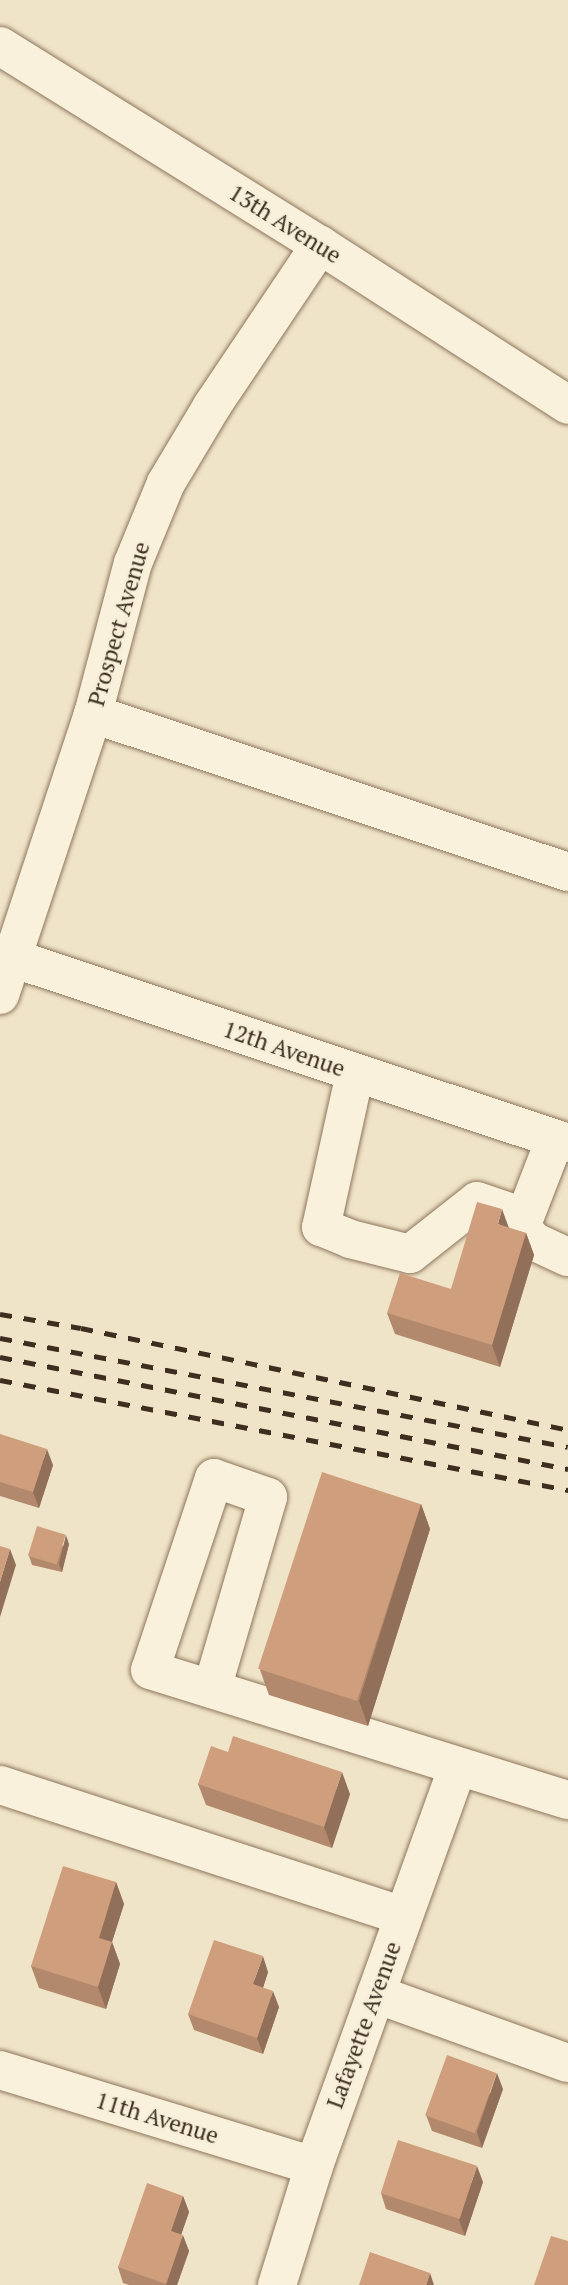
<!DOCTYPE html>
<html>
<head>
<meta charset="utf-8">
<style>
	body { margin:0 }
	#map { position:relative; width:568px; height:2285px; overflow:hidden; background:#f0e4c8; font-family:"PT Serif",serif }
	div>[style] { position:absolute }
	[style*='--x'] { left:calc(var(--x)*1px); top:calc(var(--y)*1px); width:calc(var(--w)*1px); rotate:calc(var(--a)*1deg) }
	.roads { filter:drop-shadow(0 0 2px #8d765c) drop-shadow(0 0 2px #8d765c) }
	.minor>* { height:38px; margin:-19px; padding:0 19px; transform-origin:19px; border-radius:19px; background:#faf1dc }
	.rail>* { height:5px; margin-top:-2.5px; transform-origin:0; background:repeating-linear-gradient(90deg,#3d2e20 0 12px,transparent 0 24px) }
	.wall>* { inset:0; background:#b2896c }
	.shaded-wall>* { inset:0; background:#916f58 }
	.building>* { inset:0; background:#cf9f7d; transform-origin:0 0 }
	span { translate:-50% -50%; white-space:nowrap; text-align:center; line-height:1.15; -webkit-text-stroke:5px #f7eed8; paint-order:stroke }
	.street-label { font-size:23px; color:#3d2e20 }
</style>
</head>
<body>
<div id="map">
	<div class="roads">
		<div class="minor">
			<i style="--x:0;--y:46;--w:377;--a:31.9"></i>
			<i style="--x:320;--y:245;--w:295;--a:32.8"></i>
			<i style="--x:93;--y:714;--w:501;--a:18.4"></i>
			<i style="--x:0;--y:954;--w:599;--a:18.4"></i>
			<i style="--x:0;--y:995;--w:296;--a:-71.7"></i>
			<i style="--x:93;--y:714;--w:156;--a:-75.2"></i>
			<i style="--x:133;--y:563;--w:87;--a:-67.6"></i>
			<i style="--x:166;--y:483;--w:90;--a:-59.1"></i>
			<i style="--x:212;--y:406;--w:194;--a:-56.1"></i>
			<i style="--x:355;--y:1073;--w:158;--a:102.4"></i>
			<i style="--x:321;--y:1227;--w:31;--a:22"></i>
			<i style="--x:350;--y:1239;--w:62;--a:14"></i>
			<i style="--x:410;--y:1254;--w:85;--a:-38.3"></i>
			<i style="--x:477;--y:1201;--w:34;--a:19"></i>
			<i style="--x:509;--y:1212;--w:38;--a:50"></i>
			<i style="--x:533;--y:1241;--w:38;--a:25"></i>
			<i style="--x:521;--y:1227;--w:94;--a:-68.9"></i>
			<i style="--x:212;--y:1689;--w:200;--a:-73.7"></i>
			<i style="--x:268;--y:1497;--w:57;--a:-160.6"></i>
			<i style="--x:214;--y:1478;--w:202;--a:108.4"></i>
			<i style="--x:150;--y:1670;--w:438;--a:17.3"></i>
			<i style="--x:0;--y:1785;--w:424;--a:18"></i>
			<i style="--x:376;--y:1994;--w:204;--a:19.8"></i>
			<i style="--x:0;--y:2070;--w:328;--a:17"></i>
			<i style="--x:277;--y:2285;--w:125;--a:-72.7"></i>
			<i style="--x:314;--y:2166;--w:423;--a:-70.2"></i>
		</div>
	</div>
	<div class="rail">
		<i style="--x:0;--y:1314;--w:82;--a:9.8"></i>
		<i style="--x:81;--y:1328;--w:498;--a:11.8"></i>
		<i style="--x:0;--y:1338;--w:578;--a:10.86"></i>
		<i style="--x:0;--y:1357;--w:579;--a:11.15"></i>
		<i style="--x:0;--y:1380;--w:579;--a:10.96"></i>
	</div>
	<div class="wall">
		<i style="clip-path:polygon(508px 1228px,526px 1233px,534px 1255px,500px 1367px,395px 1334px,387px 1313px,451px 1289px)"></i>
		<i style="clip-path:polygon(0 1434px,53px 1465px,39px 1508px,0 1496px)"></i>
		<i style="clip-path:polygon(421px 1504px,430px 1529px,368px 1726px,269px 1695px,260px 1670px)"></i>
		<i style="clip-path:polygon(69px 1544px,62px 1572px,32px 1565px,29px 1556px)"></i>
		<i style="clip-path:polygon(228px 1752px,350px 1794px,332px 1848px,206px 1805px,198px 1784px)"></i>
		<i style="clip-path:polygon(116px 1882px,124px 1904px,112px 1942px,120px 1964px,106px 2009px,39px 1988px,31px 1966px)"></i>
		<i style="clip-path:polygon(268px 1972px,263px 1988px,279px 2007px,263px 2054px,194px 2030px,188px 2014px)"></i>
		<i style="clip-path:polygon(503px 2089px,482px 2148px,432px 2131px,426px 2115px)"></i>
		<i style="clip-path:polygon(483px 2182px,465px 2236px,386px 2209px,381px 2193px)"></i>
		<i style="clip-path:polygon(183px 2196px,189px 2212px,181px 2234px,189px 2251px,177px 2285px,129px 2285px,123px 2283px,118px 2267px)"></i>
	</div>
	<div class="shaded-wall">
		<i style="clip-path:polygon(502px 1209px,510px 1231px,498px 1224px)"></i>
		<i style="clip-path:polygon(526px 1233px,534px 1255px,500px 1367px,492px 1345px)"></i>
		<i style="clip-path:polygon(47px 1449px,53px 1465px,39px 1508px,33px 1492px)"></i>
		<i style="clip-path:polygon(421px 1504px,430px 1529px,368px 1726px,359px 1701px)"></i>
		<i style="clip-path:polygon(66px 1535px,69px 1544px,62px 1572px,59px 1564px)"></i>
		<i style="clip-path:polygon(10px 1549px,16px 1565px,0 1617px,0 1582px)"></i>
		<i style="clip-path:polygon(342px 1772px,350px 1794px,332px 1848px,324px 1827px)"></i>
		<i style="clip-path:polygon(116px 1882px,124px 1904px,110px 1948px,112px 1942px,120px 1964px,106px 2009px,98px 1987px,99px 1938px)"></i>
		<i style="clip-path:polygon(263px 1956px,268px 1972px,259px 2000px,253px 1984px)"></i>
		<i style="clip-path:polygon(273px 1991px,279px 2007px,263px 2054px,257px 2038px)"></i>
		<i style="clip-path:polygon(497px 2073px,503px 2089px,482px 2148px,477px 2132px)"></i>
		<i style="clip-path:polygon(477px 2166px,483px 2182px,465px 2236px,459px 2220px)"></i>
		<i style="clip-path:polygon(183px 2196px,189px 2212px,177px 2247px,171px 2231px)"></i>
		<i style="clip-path:polygon(183px 2235px,189px 2251px,177px 2285px,166px 2285px)"></i>
		<i style="clip-path:polygon(430px 2273px,434px 2285px,426px 2285px)"></i>
	</div>
	<div class="building">
		<i style="clip-path:polygon(477px 1202px,502px 1209px,498px 1224px,526px 1233px,492px 1345px,387px 1313px,400px 1273px,451px 1289px)"></i>
		<i style="clip-path:polygon(0 1434px,47px 1449px,33px 1492px,0 1482px)"></i>
		<i style="left:322px;top:1472px;width:104px;height:207px;rotate:18deg"></i>
		<i style="left:37px;top:1526px;width:30px;height:31px;rotate:17deg"></i>
		<i style="clip-path:polygon(0 1546px,10px 1549px,0 1582px)"></i>
		<i style="clip-path:polygon(233px 1736px,342px 1772px,324px 1827px,198px 1784px,211px 1746px,228px 1752px)"></i>
		<i style="clip-path:polygon(63px 1866px,116px 1882px,99px 1938px,112px 1942px,98px 1987px,31px 1966px)"></i>
		<i style="clip-path:polygon(214px 1940px,263px 1956px,253px 1984px,273px 1991px,257px 2038px,188px 2014px)"></i>
		<i style="left:447px;top:2055px;width:53px;height:64px;rotate:20deg"></i>
		<i style="left:398px;top:2140px;width:83px;height:56px;rotate:18deg"></i>
		<i style="clip-path:polygon(147px 2183px,183px 2196px,171px 2231px,183px 2235px,166px 2284px,118px 2267px)"></i>
		<i style="clip-path:polygon(551px 2236px,568px 2241px,568px 2285px,534px 2285px)"></i>
		<i style="clip-path:polygon(370px 2252px,430px 2273px,426px 2285px,359px 2285px)"></i>
	</div>
	<div class="street-label">
		<span style="left:285px;top:224px;rotate:32deg">13th Avenue</span>
		<span style="left:119px;top:624px;rotate:-74deg">Prospect Avenue</span>
		<span style="left:284px;top:1049px;rotate:19deg">12th Avenue</span>
		<span style="left:364px;top:2025px;rotate:-70deg">Lafayette Avenue</span>
		<span style="left:157px;top:2118px;rotate:17deg">11th Avenue</span>
	</div>
</div>
</body>
</html>
